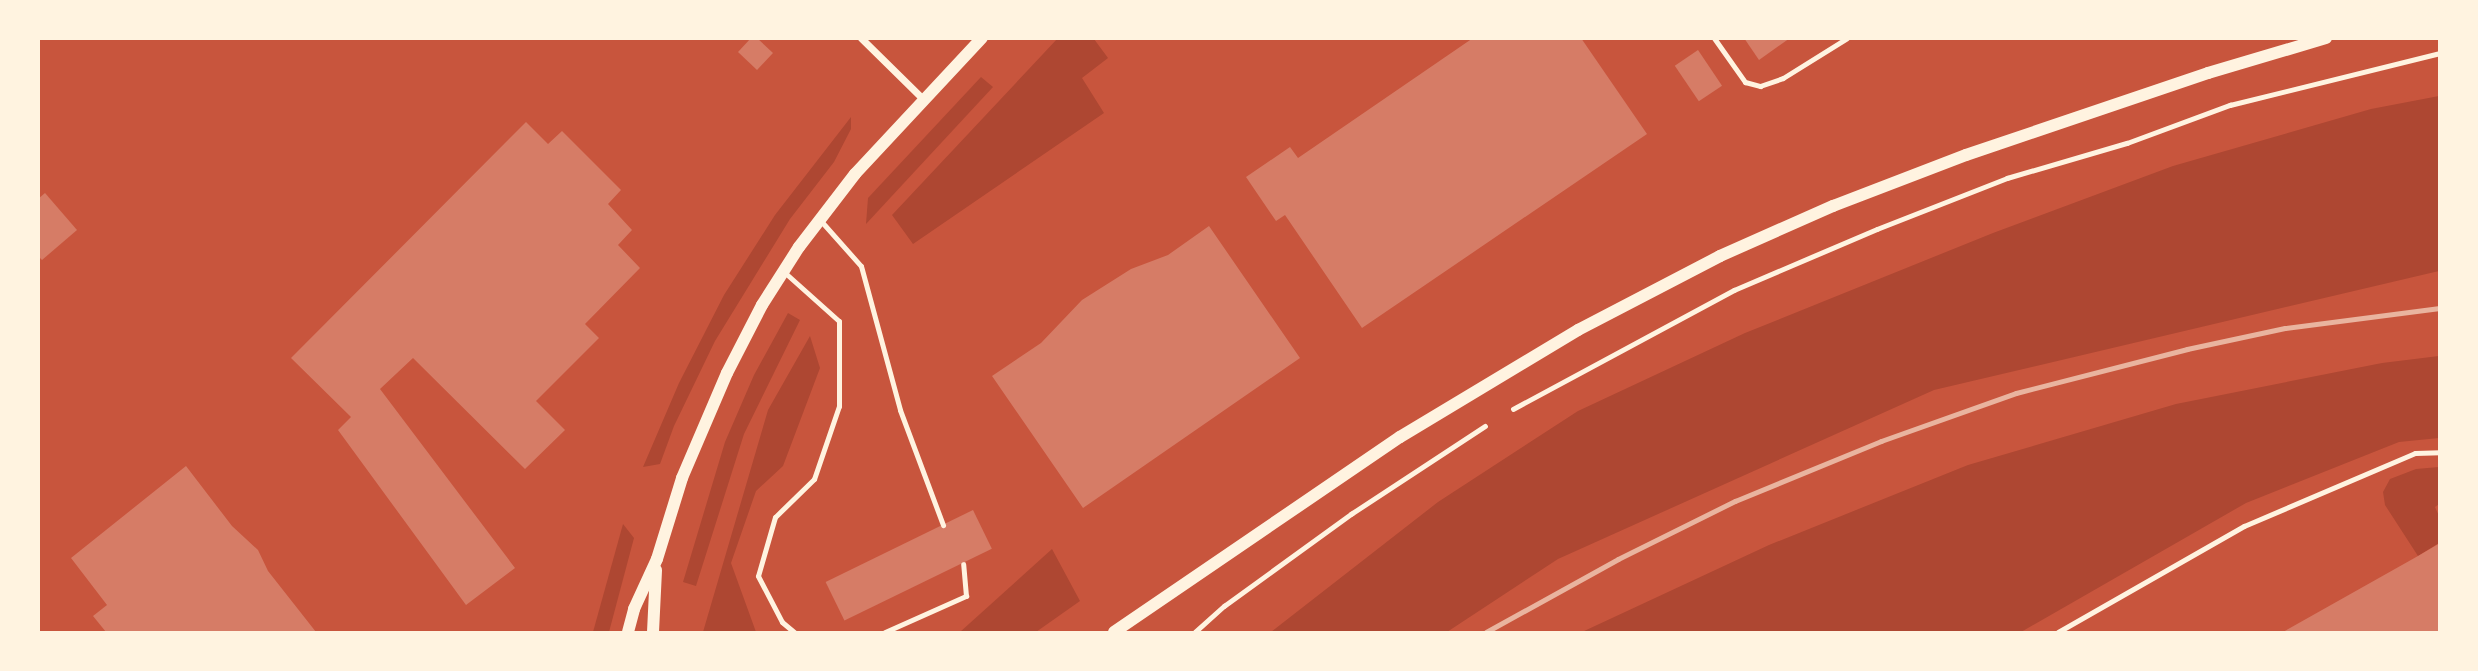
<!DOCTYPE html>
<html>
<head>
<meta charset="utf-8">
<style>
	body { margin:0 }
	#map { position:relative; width:2478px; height:671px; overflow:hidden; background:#c8553d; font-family:"DejaVu Sans",sans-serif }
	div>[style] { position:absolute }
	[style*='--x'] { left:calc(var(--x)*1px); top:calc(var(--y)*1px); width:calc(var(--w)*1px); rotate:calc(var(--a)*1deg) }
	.green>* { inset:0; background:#ae4732 }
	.building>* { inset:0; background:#d67c66; transform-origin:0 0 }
	.path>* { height:4.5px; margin:-2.25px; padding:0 2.25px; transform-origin:2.25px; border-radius:2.25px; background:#fff3e0 }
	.service>* { height:5px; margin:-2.5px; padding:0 2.5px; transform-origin:2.5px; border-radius:2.5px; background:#fff3e0 }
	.minor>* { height:7px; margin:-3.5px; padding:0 3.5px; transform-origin:3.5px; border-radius:3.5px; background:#fff3e0 }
	.tertiary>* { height:12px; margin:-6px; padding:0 6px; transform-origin:6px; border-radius:6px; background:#fff3e0 }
	.rail>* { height:5px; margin:-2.5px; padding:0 2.5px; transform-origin:2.5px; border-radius:2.5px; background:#e9b49f }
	span { translate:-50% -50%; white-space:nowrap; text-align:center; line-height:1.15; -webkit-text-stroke:7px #fff3e0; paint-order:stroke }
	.frame { position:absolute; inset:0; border:40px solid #fff3e0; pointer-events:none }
</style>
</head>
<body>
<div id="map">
	<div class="green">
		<i style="clip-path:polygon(1058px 38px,1094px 39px,1108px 58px,1082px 78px,1104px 113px,913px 244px,892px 215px)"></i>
		<i style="clip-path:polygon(981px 77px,993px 87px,866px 224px,868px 198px)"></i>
		<i style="clip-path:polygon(2439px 96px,2439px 271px,1934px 390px,1558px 559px,1447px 632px,1271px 632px,1438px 502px,1578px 411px,1745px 333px,1993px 233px,2173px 166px,2371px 109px)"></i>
		<i style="clip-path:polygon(851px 117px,851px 129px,834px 162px,790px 219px,715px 341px,674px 426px,660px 464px,643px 467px,679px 383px,724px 295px,775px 215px)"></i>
		<i style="clip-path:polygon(788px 313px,800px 320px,744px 434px,696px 586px,683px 582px,725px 442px,754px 375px)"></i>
		<i style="clip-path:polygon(810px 336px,820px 368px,783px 466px,756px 491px,731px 563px,756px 632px,703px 632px,768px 410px)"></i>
		<i style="clip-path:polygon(2439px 356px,2439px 438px,2399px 442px,2246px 503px,2021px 632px,1582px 632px,1769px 545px,1968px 465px,2176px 404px,2382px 363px)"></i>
		<i style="clip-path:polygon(2439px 467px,2439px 504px,2435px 507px,2439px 516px,2439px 543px,2418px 556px,2385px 505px,2383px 492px,2390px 479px,2416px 469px)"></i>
		<i style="clip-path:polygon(623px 524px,634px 538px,609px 632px,593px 632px)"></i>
		<i style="clip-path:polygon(1052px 549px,1080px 601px,1036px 632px,960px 632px)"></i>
	</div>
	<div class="building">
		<i style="clip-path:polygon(751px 38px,757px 38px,773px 53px,757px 70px,738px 52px)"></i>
		<i style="clip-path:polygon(1473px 38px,1581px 38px,1647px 134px,1362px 328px,1285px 215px,1276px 221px,1246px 177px,1290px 147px,1298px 158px)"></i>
		<i style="clip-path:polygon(1744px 38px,1790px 38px,1759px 60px)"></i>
		<i style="left:1698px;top:50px;width:43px;height:28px;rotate:56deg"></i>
		<i style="clip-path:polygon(526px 122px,548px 144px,562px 131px,621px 190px,608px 204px,632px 230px,618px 245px,640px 268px,585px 324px,599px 338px,536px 401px,565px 430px,525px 469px,413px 358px,380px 389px,515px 568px,466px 605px,338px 430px,351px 417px,291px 358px)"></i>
		<i style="clip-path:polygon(45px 193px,77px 230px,42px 260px,38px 256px,38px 199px)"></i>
		<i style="clip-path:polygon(1209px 226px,1300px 358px,1083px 508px,992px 376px,1041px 343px,1082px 300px,1131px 269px,1168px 255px)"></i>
		<i style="clip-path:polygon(186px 466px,232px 526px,258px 550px,268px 571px,316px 632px,106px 632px,93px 616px,107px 605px,71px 558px)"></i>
		<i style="left:973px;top:510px;width:43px;height:164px;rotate:64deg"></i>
		<i style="clip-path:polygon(2440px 543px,2440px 632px,2283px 632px,2418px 556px)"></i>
	</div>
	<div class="path">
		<i style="--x:1513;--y:409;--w:251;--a:-28.3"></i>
		<i style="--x:1734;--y:290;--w:155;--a:-23.1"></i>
		<i style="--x:1877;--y:229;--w:140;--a:-21.4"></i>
		<i style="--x:2007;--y:178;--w:125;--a:-16.3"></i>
		<i style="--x:2127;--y:143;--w:110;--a:-20.3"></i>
		<i style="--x:2230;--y:105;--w:216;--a:-13.9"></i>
		<i style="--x:1195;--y:632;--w:39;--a:-42"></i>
		<i style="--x:1224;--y:606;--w:157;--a:-35.9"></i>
		<i style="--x:1351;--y:514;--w:160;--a:-33.3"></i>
	</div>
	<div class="service">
		<i style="--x:1714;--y:38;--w:54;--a:54.8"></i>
		<i style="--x:1745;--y:82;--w:16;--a:15"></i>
		<i style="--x:1760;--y:86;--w:24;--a:-19"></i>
		<i style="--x:1783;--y:78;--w:75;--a:-32"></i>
		<i style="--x:821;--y:221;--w:60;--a:48.4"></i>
		<i style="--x:861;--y:266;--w:149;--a:74.8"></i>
		<i style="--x:900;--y:410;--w:123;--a:69.5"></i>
		<i style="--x:783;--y:271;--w:75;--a:41.8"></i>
		<i style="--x:839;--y:321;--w:85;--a:90"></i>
		<i style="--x:839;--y:406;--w:77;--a:108.9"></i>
		<i style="--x:814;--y:479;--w:54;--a:135.7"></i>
		<i style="--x:775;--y:517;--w:61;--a:106.1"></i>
		<i style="--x:758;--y:576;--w:52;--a:62.4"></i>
		<i style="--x:782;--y:622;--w:16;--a:40"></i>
		<i style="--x:885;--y:632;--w:89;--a:-24"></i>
		<i style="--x:966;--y:596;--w:32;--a:-95"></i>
		<i style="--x:2058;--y:632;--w:214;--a:-29.7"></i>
		<i style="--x:2244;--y:526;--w:186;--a:-23.1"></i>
		<i style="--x:2415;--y:453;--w:25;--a:-2"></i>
	</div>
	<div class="minor">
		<i style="--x:861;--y:38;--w:88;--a:44.5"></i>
	</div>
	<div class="tertiary">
		<i style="--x:628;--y:632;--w:24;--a:-75"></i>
		<i style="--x:634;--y:609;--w:55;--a:-65.3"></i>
		<i style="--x:657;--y:559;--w:85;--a:-72.8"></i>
		<i style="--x:682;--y:478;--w:114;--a:-66.8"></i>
		<i style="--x:727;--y:373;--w:76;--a:-62.8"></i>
		<i style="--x:762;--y:305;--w:69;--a:-57.5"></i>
		<i style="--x:799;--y:247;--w:92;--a:-52.5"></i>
		<i style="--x:855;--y:174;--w:186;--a:-47"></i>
		<i style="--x:653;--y:632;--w:62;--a:-87.2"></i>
		<i style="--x:1114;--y:632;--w:346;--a:-34.3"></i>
		<i style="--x:1400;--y:437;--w:208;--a:-31"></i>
		<i style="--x:1578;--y:330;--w:160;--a:-27.5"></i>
		<i style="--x:1720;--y:256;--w:124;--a:-23.9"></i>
		<i style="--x:1833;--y:206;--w:142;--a:-21"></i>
		<i style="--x:1966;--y:155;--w:256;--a:-18.7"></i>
		<i style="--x:2208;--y:73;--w:123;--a:-16.5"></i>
	</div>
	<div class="rail">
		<i style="--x:1486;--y:632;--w:151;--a:-28.9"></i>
		<i style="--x:1618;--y:559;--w:131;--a:-26.4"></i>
		<i style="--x:1735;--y:501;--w:158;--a:-22.3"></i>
		<i style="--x:1881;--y:441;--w:143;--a:-19.6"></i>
		<i style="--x:2016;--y:393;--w:177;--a:-14.4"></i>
		<i style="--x:2187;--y:349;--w:100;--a:-12.1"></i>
		<i style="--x:2285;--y:328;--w:156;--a:-7.4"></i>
	</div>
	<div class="frame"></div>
</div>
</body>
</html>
